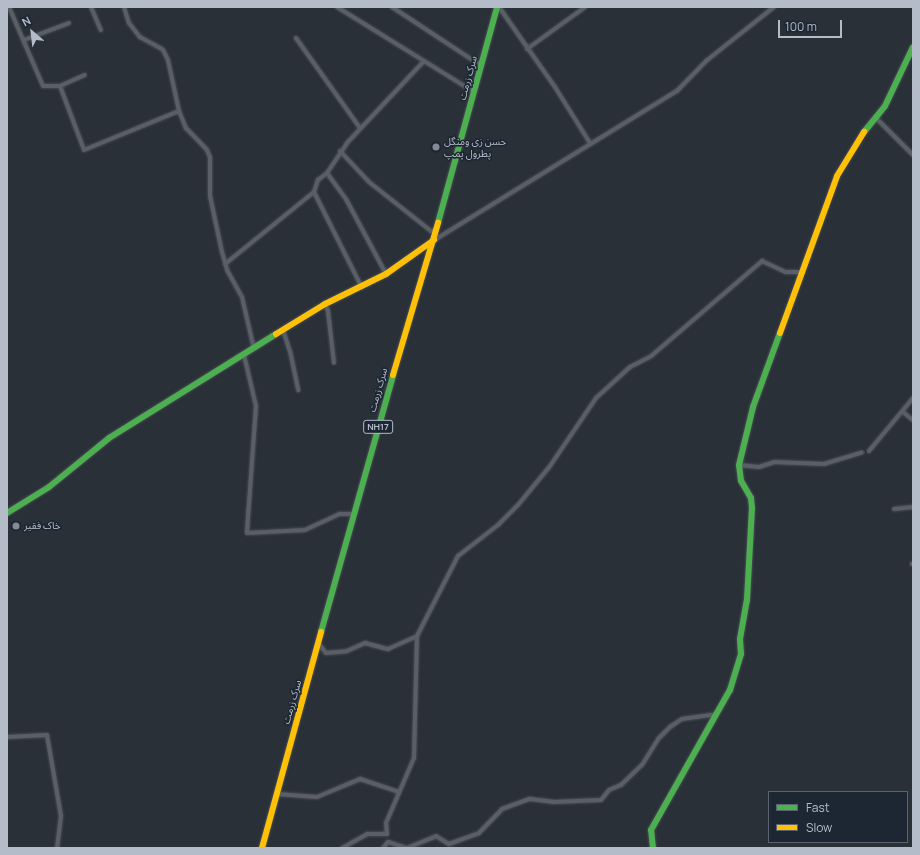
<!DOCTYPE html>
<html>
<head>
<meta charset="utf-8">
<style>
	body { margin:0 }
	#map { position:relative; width:920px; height:855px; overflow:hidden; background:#2a3038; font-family:Manrope,"Noto Sans Arabic",sans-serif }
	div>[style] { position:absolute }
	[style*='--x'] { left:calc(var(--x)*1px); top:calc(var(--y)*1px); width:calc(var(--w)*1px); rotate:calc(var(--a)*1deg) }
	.street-tunnel>* { height:4px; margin-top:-2px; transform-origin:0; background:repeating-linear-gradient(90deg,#3f454e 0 4px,transparent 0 6px) }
	.roads { filter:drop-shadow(0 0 1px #484c53) drop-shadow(0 0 1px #484c53) }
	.street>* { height:4px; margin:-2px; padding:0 2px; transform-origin:2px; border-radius:2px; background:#5a5e66 }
	.fast>* { height:6px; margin:-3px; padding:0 3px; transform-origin:3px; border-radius:3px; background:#4caf50 }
	.slow>* { height:6px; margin:-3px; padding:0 3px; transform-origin:3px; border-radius:3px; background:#ffc107 }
	.dots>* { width:11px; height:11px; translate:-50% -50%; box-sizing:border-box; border:2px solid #1d2633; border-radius:50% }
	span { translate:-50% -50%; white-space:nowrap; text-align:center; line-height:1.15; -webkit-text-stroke:3px #1d2633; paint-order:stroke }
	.shield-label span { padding:1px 3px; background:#1d2633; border:1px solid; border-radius:3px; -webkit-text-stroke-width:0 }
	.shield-label { font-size:9px; color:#b4bcc9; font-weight:700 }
	.street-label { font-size:10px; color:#b4bcc9 }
	.poi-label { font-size:10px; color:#b4bcc9 }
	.left { translate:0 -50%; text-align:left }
	.frame { position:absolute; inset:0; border:8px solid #b4bcc9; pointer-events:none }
	.legend { position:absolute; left:768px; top:791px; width:140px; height:52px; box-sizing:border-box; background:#1d2633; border:1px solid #59626f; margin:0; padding:5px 7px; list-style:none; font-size:12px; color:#b4bcc9 }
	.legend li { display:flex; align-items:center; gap:8px; height:20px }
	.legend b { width:20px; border:1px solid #59626f }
	.north { position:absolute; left:12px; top:12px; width:40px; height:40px; -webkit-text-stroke:3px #1d2633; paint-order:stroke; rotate:332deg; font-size:11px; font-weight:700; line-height:16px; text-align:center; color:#b4bcc9 }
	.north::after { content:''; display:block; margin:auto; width:14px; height:18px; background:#b4bcc9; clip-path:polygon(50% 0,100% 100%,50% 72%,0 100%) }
	.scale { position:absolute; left:778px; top:20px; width:64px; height:18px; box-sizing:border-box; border:2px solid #b4bcc9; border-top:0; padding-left:5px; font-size:12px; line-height:14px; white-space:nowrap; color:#b4bcc9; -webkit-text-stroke:3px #1d2633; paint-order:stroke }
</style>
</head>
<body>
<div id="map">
	<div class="street-tunnel">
		<i style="--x:861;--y:453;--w:8;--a:-14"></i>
	</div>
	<div class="roads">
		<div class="street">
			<i style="--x:9;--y:7;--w:86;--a:66.7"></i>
			<i style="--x:43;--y:86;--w:17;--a:0"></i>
			<i style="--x:60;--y:86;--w:27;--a:-24"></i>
			<i style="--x:91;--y:7;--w:25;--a:67"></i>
			<i style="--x:124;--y:7;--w:17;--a:73"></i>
			<i style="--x:129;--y:23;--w:18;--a:52"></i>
			<i style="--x:140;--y:37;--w:26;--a:29"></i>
			<i style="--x:163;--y:50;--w:11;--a:63"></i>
			<i style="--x:168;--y:60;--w:52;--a:77.8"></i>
			<i style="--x:179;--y:111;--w:18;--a:68"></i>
			<i style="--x:186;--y:128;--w:30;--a:46"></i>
			<i style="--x:207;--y:150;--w:8;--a:67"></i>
			<i style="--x:210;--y:157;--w:39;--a:90"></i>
			<i style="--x:210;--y:196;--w:57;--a:77.9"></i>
			<i style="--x:222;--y:252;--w:19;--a:74"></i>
			<i style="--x:227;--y:270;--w:31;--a:61"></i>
			<i style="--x:242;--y:297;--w:53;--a:77"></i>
			<i style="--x:337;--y:7;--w:161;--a:31.8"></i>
			<i style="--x:392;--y:7;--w:98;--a:33.4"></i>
			<i style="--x:474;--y:61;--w:9;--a:21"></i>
			<i style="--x:499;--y:7;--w:98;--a:55"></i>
			<i style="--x:555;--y:87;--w:66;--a:58"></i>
			<i style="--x:296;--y:38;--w:110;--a:54.6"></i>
			<i style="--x:24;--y:40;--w:48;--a:-20.7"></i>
			<i style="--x:527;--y:49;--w:72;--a:-35.9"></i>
			<i style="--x:60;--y:86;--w:68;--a:69.4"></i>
			<i style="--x:84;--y:150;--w:103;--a:-22.3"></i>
			<i style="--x:876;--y:118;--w:52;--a:45"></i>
			<i style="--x:340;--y:151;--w:42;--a:46.9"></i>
			<i style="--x:369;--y:182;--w:79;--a:38.3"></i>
			<i style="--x:431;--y:231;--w:5;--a:-11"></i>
			<i style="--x:327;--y:173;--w:32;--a:54"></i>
			<i style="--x:346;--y:199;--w:85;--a:61.9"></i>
			<i style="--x:314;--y:192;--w:107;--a:63.4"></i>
			<i style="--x:436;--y:239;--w:283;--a:-31.6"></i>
			<i style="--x:677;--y:91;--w:42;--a:-46"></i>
			<i style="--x:706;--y:61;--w:87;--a:-38.5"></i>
			<i style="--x:225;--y:264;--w:114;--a:-39"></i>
			<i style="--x:314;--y:192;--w:13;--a:-72"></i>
			<i style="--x:318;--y:180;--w:11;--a:-38"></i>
			<i style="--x:327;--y:173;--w:36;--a:-56"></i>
			<i style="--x:347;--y:143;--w:112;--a:-46.8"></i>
			<i style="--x:325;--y:304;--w:8;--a:67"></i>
			<i style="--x:328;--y:311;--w:52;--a:83.4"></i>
			<i style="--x:283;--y:330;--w:22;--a:72"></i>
			<i style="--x:290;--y:351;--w:40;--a:78"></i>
			<i style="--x:244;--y:355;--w:52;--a:76.8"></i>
			<i style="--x:256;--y:406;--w:127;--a:94.1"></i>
			<i style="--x:247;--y:533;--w:58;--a:-3"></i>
			<i style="--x:305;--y:530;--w:38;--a:-25"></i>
			<i style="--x:340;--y:514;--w:14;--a:0"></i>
			<i style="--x:903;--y:412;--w:13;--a:39"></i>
			<i style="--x:869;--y:451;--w:69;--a:-50.3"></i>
			<i style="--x:739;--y:465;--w:20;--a:6"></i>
			<i style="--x:759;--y:467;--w:16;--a:-18"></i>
			<i style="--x:774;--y:462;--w:50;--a:2.3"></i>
			<i style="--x:824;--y:464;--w:39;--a:-17"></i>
			<i style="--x:894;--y:509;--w:19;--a:-6"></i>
			<i style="--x:912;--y:564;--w:1;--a:-45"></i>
			<i style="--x:319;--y:644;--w:11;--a:52"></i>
			<i style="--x:326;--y:653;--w:21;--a:-5"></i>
			<i style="--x:347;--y:651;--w:20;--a:-24"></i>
			<i style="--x:365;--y:643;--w:24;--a:15"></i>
			<i style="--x:388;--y:649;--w:32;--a:-24"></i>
			<i style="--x:7;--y:737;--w:40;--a:-2.9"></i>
			<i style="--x:47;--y:735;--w:82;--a:80.2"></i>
			<i style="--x:61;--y:816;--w:32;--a:97"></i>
			<i style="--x:277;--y:794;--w:40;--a:4.3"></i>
			<i style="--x:317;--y:797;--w:47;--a:-22.7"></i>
			<i style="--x:360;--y:779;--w:41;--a:18.4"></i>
			<i style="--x:388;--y:842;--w:20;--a:18"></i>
			<i style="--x:407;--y:848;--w:31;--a:-22"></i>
			<i style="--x:436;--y:836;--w:15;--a:32"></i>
			<i style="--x:449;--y:844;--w:32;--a:-20"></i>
			<i style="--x:479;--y:833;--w:33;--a:-46"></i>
			<i style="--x:502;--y:809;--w:30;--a:-20"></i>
			<i style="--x:530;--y:799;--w:23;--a:7"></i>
			<i style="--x:553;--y:802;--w:48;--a:-2.4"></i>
			<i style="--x:601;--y:800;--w:13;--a:-51"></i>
			<i style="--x:609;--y:790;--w:13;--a:-23"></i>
			<i style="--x:621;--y:785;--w:29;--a:-44"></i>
			<i style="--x:642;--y:765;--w:31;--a:-58"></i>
			<i style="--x:658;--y:739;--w:17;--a:-45"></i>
			<i style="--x:670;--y:727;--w:14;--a:-34"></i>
			<i style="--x:682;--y:719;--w:35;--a:-8"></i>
			<i style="--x:342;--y:848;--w:29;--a:-29"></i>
			<i style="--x:367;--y:834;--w:20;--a:0"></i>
			<i style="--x:387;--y:834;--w:11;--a:-95"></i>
			<i style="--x:386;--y:823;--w:71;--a:-66.7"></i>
			<i style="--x:414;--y:758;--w:122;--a:-88.6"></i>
			<i style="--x:417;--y:636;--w:90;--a:-62.9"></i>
			<i style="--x:458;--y:556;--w:51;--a:-37.8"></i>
			<i style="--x:498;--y:525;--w:28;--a:-45"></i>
			<i style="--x:518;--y:505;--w:50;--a:-50.6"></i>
			<i style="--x:550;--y:466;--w:82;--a:-55.9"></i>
			<i style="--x:596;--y:398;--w:46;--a:-42.4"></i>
			<i style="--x:630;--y:367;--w:22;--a:-27"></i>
			<i style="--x:650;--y:357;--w:148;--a:-40.6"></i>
			<i style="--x:762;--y:261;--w:26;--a:25"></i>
			<i style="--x:786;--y:272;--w:15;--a:0"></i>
			<i style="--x:383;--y:848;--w:8;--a:-50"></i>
		</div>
		<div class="fast">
			<i style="--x:864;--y:132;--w:33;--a:-51"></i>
			<i style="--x:885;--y:106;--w:65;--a:-64.6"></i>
			<i style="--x:438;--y:223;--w:224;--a:-74.7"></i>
			<i style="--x:7;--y:513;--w:49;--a:-31.8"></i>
			<i style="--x:49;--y:487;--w:77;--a:-39.2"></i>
			<i style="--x:109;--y:438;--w:197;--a:-31.9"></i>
			<i style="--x:321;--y:632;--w:267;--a:-74.3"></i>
			<i style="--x:653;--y:848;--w:18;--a:-96"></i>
			<i style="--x:651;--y:830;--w:161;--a:-60.6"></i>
			<i style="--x:730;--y:690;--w:38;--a:-73"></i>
			<i style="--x:741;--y:654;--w:15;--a:-94"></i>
			<i style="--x:740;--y:639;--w:40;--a:-80"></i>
			<i style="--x:747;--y:600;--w:92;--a:-86.9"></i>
			<i style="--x:752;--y:508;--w:10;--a:-96"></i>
			<i style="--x:751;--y:498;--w:20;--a:-120"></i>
			<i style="--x:741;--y:481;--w:16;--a:-97"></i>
			<i style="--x:739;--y:465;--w:60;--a:-76.4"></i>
			<i style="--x:753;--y:407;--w:79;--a:-70"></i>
		</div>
		<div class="slow">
			<i style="--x:780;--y:333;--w:167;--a:-70"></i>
			<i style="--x:837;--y:176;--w:52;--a:-58.5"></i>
			<i style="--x:276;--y:334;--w:57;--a:-31.5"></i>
			<i style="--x:325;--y:304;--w:68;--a:-26.2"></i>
			<i style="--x:386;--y:274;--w:59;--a:-35.3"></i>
			<i style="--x:393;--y:375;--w:159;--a:-73.5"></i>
			<i style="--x:262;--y:848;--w:224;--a:-74.7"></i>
		</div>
	</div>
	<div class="dots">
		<i style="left:436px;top:147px;background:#848b96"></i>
		<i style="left:16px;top:526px;background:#848b96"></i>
	</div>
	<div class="shield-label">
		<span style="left:378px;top:427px">NH17</span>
	</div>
	<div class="street-label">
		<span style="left:468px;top:78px;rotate:-75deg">سرک زرمت</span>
		<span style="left:378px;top:390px;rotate:-74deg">سرک زرمت</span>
		<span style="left:292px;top:702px;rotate:-74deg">سرک زرمت</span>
	</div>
	<div class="poi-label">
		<span class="left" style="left:444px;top:147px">حسن زی ومنگل<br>پطرول پمپ</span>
		<span class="left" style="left:24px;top:526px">خاک فقیر</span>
	</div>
	<div class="frame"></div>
	<ul class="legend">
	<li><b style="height:5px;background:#4caf50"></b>Fast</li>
	<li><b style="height:5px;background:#ffc107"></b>Slow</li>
	</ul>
	<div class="north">N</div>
	<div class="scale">100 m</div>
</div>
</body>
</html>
